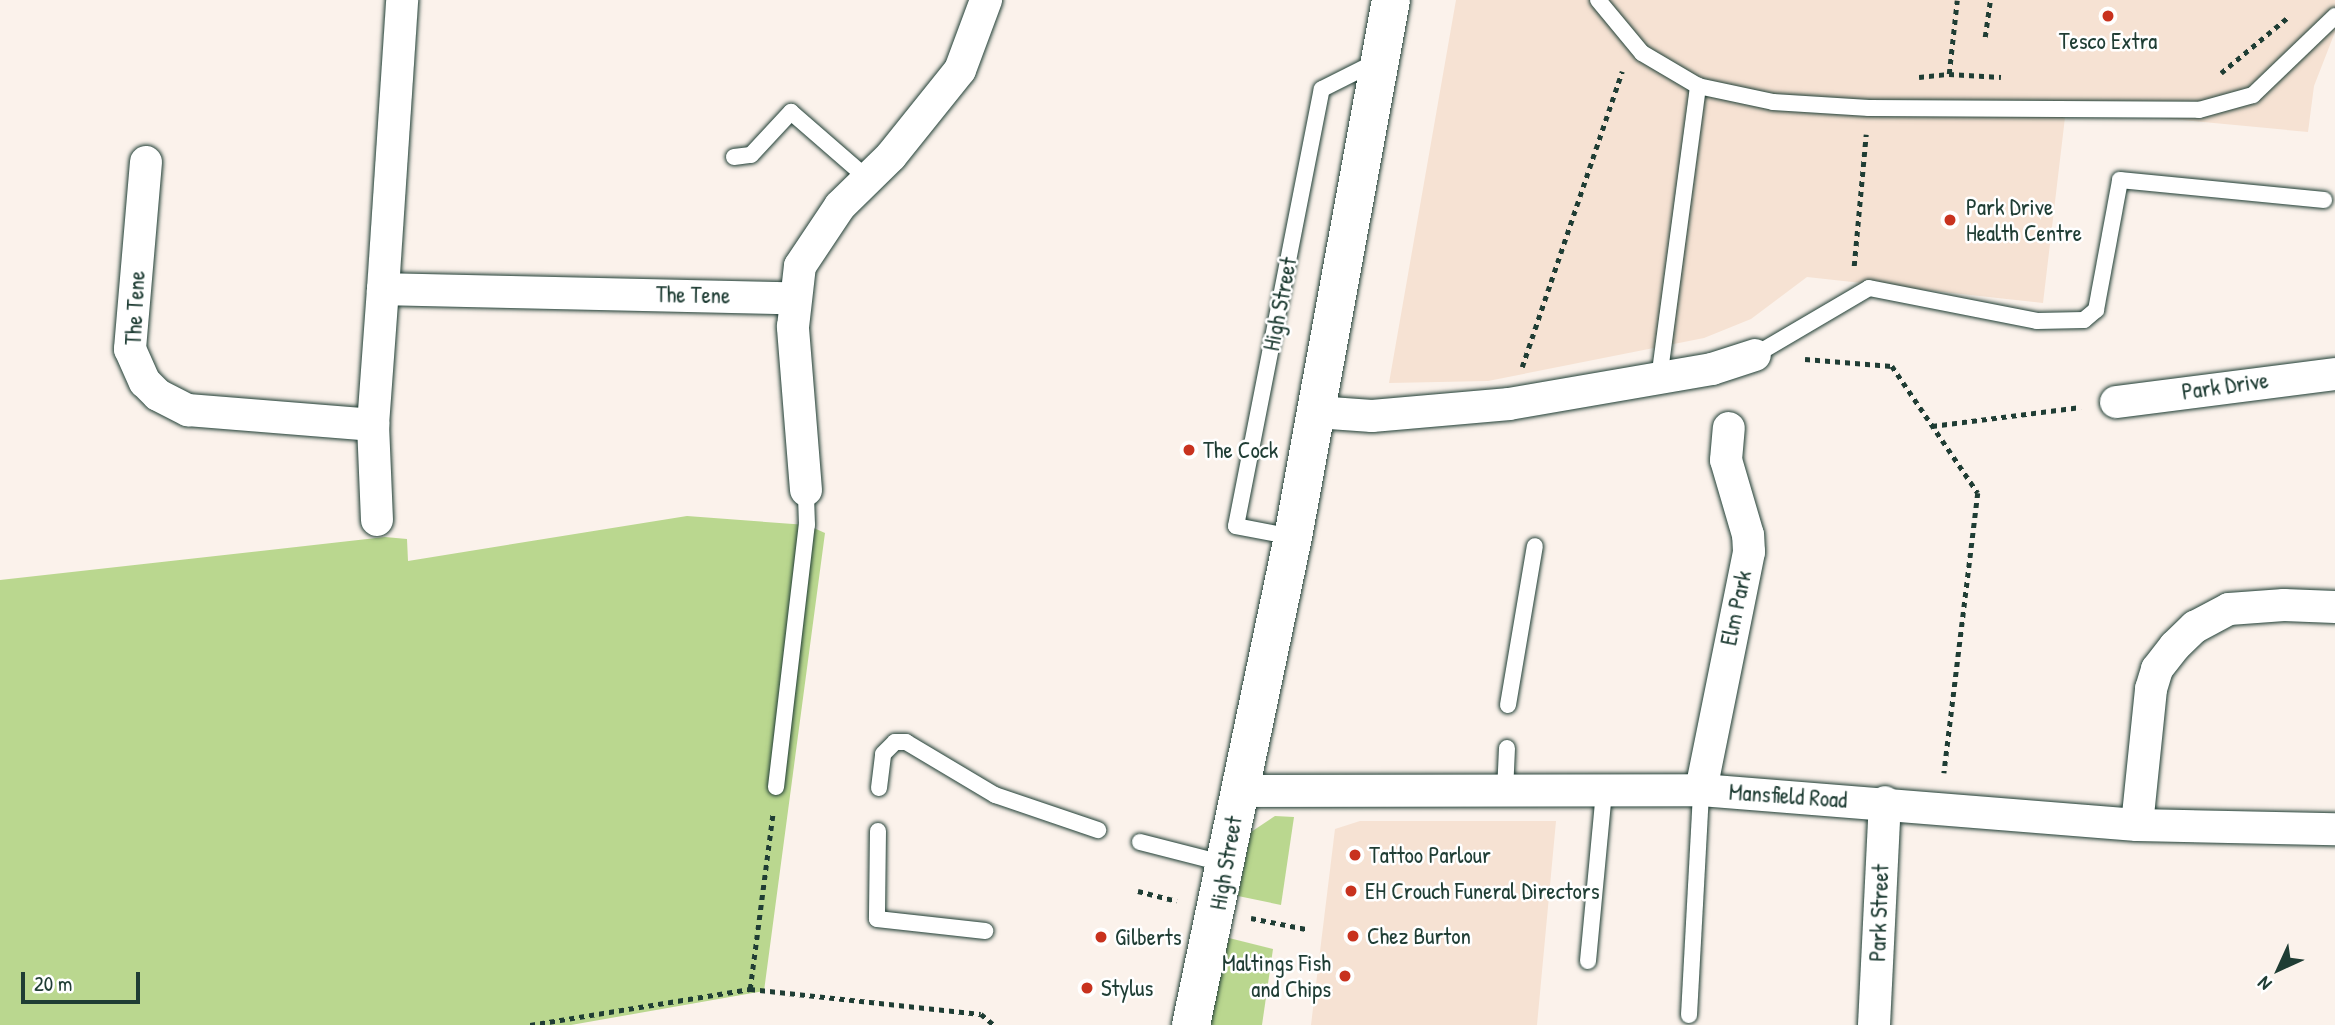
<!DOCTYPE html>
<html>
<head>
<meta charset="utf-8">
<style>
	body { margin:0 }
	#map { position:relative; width:2335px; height:1025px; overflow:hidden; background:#fbf2eb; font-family:"Patrick Hand",sans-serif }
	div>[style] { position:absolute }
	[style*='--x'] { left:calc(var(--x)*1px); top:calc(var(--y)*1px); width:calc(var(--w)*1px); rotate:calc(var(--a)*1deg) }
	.built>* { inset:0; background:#f6e2d3 }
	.green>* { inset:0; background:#bad78f }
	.path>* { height:4.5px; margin-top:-2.25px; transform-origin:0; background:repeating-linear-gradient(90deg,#1f3d34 0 5px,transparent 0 10px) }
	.roads { filter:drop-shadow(0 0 2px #1f3d34) drop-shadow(0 0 2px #1f3d34) }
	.lane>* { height:16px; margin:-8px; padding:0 8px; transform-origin:8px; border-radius:8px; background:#fff }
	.street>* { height:32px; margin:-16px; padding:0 16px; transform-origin:16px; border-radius:16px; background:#fff }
	.secondary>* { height:38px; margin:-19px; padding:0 19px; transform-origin:19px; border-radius:19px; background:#fff }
	.dots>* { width:19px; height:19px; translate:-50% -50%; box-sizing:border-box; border:4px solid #fff; border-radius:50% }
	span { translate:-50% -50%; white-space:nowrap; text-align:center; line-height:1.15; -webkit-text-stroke:5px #fff; paint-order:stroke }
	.poi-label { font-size:23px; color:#1f3d34 }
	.left { translate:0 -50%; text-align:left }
	.right { translate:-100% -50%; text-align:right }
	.street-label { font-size:23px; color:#1f3d34 }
	.north { position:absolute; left:2244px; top:934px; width:70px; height:70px; -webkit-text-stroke:5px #fff; paint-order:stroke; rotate:225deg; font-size:19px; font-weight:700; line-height:28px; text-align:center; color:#1f3d34 }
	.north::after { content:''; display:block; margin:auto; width:24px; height:32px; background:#1f3d34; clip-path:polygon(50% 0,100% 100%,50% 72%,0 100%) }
	.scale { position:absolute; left:21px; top:972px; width:119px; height:32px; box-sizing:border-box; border:4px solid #1f3d34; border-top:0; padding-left:9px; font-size:21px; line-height:24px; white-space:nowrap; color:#1f3d34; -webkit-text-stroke:5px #fff; paint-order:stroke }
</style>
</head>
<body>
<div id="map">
	<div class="built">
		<i style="clip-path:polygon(1456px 0,2335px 0,2335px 32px,2314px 86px,2308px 132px,2066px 109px,2043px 303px,1807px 277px,1751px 319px,1704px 338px,1488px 381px,1389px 383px)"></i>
		<i style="clip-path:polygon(1360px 821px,1556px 821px,1537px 1025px,1311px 1025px,1335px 829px)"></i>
	</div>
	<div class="green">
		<i style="clip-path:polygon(687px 516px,807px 525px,825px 533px,764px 991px,571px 1025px,0 1025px,0 580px,385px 537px,407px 539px,408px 561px)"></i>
		<i style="clip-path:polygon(1275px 816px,1294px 817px,1281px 905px,1238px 896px,1251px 832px)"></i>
		<i style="clip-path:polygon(1229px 938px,1273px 949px,1262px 1025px,1208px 1025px)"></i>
	</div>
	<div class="path">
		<i style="--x:1985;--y:37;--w:37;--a:-82"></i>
		<i style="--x:2221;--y:73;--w:86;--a:-39.8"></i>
		<i style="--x:1949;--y:74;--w:52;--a:3.3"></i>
		<i style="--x:1919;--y:77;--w:30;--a:-6"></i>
		<i style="--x:1949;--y:74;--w:74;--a:-83.8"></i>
		<i style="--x:1854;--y:266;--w:132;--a:-84.8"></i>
		<i style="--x:1805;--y:359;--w:87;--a:4.6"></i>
		<i style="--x:1892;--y:366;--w:153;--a:55.9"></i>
		<i style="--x:1978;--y:493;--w:282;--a:96.9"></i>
		<i style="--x:1522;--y:367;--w:312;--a:-71.3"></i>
		<i style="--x:1932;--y:426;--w:150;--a:-7.3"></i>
		<i style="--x:1138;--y:891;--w:40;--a:14.4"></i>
		<i style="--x:1251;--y:918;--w:56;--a:11.3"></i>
		<i style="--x:750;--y:989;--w:178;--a:-82.6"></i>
		<i style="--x:530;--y:1025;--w:223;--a:-9.3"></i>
		<i style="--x:750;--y:989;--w:232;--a:6.2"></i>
		<i style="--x:981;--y:1014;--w:17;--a:40"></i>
	</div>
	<div class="roads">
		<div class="lane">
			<i style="--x:1598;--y:0;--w:69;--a:50.3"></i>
			<i style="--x:1642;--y:53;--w:65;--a:30.5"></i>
			<i style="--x:1698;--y:86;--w:77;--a:12"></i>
			<i style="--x:1773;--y:102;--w:96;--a:3.6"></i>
			<i style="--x:1869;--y:108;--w:330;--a:0.3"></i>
			<i style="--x:2199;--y:110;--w:56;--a:-15.5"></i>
			<i style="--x:2253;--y:95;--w:114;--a:-43.9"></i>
			<i style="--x:734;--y:157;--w:17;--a:-7"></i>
			<i style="--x:751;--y:155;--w:59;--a:-47.1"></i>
			<i style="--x:791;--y:112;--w:101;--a:41"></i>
			<i style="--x:1755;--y:355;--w:132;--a:-30.4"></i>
			<i style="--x:1869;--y:288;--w:171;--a:11.1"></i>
			<i style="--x:2037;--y:321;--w:47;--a:-1.2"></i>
			<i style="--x:2084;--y:320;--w:16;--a:-40"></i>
			<i style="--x:2096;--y:310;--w:132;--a:-79.5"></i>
			<i style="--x:2120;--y:180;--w:205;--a:5.6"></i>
			<i style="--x:1659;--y:379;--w:296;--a:-82.4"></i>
			<i style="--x:1293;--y:537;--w:58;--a:-169.1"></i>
			<i style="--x:1236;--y:526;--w:445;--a:-78.9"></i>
			<i style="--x:1322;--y:89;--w:63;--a:-26.6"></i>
			<i style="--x:1508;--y:705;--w:161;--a:-80.4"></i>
			<i style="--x:776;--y:787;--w:264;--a:-83.3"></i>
			<i style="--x:807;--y:525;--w:35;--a:-92"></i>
			<i style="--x:879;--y:788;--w:34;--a:-83"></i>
			<i style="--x:883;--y:754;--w:17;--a:-45"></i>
			<i style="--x:895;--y:742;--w:11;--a:0"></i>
			<i style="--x:906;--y:742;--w:104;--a:30.8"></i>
			<i style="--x:995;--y:795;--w:109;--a:18.8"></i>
			<i style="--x:1505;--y:792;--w:44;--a:-87.4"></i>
			<i style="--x:878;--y:831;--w:88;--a:90.7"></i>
			<i style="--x:877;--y:919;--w:109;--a:6.3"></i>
			<i style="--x:1140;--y:842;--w:89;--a:14.3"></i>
			<i style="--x:1588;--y:961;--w:169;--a:-84.6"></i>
			<i style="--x:1689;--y:1015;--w:225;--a:-86.9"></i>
		</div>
		<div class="street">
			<i style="--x:146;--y:162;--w:188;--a:94.9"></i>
			<i style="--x:130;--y:349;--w:36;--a:66"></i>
			<i style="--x:145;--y:382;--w:18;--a:45"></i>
			<i style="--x:158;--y:395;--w:34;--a:27"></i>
			<i style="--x:188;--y:410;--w:186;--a:4.6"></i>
			<i style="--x:383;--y:289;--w:290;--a:-86.2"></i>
			<i style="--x:2116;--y:402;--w:221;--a:-7.3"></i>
			<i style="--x:1316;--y:412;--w:56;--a:4.1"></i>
			<i style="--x:1372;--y:416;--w:138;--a:-5"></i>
			<i style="--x:1509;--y:404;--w:206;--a:-9.8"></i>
			<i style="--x:1712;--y:369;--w:45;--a:-18"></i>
			<i style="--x:806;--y:490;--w:164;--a:-94.6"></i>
			<i style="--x:793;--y:327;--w:61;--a:-83.5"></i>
			<i style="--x:800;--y:266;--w:72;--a:-56.3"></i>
			<i style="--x:840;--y:206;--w:71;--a:-44.4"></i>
			<i style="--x:891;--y:156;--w:110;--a:-51.3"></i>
			<i style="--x:960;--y:70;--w:75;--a:-69.6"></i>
			<i style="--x:377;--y:520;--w:95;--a:-92.4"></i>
			<i style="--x:373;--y:425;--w:136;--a:-85.8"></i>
			<i style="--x:383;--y:289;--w:410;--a:1.3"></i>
			<i style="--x:1701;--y:790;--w:243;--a:-78.6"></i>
			<i style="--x:1749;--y:552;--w:17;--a:-93"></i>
			<i style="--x:1748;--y:535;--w:78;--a:-106.3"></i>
			<i style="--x:1726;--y:460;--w:32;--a:-85"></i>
			<i style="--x:1239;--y:791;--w:462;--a:-0.1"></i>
			<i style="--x:1701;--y:790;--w:437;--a:4.6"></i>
			<i style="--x:2137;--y:825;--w:198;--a:1.2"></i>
			<i style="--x:2137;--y:825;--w:137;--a:-84.1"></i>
			<i style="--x:2151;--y:689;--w:21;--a:-73"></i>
			<i style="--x:2157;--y:669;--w:29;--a:-52"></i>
			<i style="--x:2175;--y:646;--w:28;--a:-44"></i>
			<i style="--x:2195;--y:627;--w:38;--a:-28"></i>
			<i style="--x:2229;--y:609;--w:55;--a:-4.2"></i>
			<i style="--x:2284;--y:605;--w:51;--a:2.2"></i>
			<i style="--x:1874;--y:1025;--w:223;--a:-87.2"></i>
		</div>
		<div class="secondary">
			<i style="--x:1191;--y:1025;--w:499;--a:-78.2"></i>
			<i style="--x:1293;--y:537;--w:546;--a:-79.66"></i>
		</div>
	</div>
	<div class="dots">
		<i style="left:2108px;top:16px;background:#c8321e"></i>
		<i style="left:1950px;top:220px;background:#c8321e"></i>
		<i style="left:1189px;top:450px;background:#c8321e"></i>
		<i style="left:1355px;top:855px;background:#c8321e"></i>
		<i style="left:1351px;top:891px;background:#c8321e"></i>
		<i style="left:1353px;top:936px;background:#c8321e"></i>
		<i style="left:1101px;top:937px;background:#c8321e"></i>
		<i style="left:1345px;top:976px;background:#c8321e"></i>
		<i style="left:1087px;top:988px;background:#c8321e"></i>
	</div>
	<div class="poi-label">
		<span style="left:2108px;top:41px">Tesco Extra</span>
		<span class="left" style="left:1966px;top:220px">Park Drive<br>Health Centre</span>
		<span class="left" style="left:1203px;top:450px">The Cock</span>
		<span class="left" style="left:1369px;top:855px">Tattoo Parlour</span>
		<span class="left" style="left:1365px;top:891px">EH Crouch Funeral Directors</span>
		<span class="left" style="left:1367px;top:936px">Chez Burton</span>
		<span class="left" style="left:1115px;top:937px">Gilberts</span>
		<span class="right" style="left:1331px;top:976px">Maltings Fish<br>and Chips</span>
		<span class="left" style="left:1101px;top:988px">Stylus</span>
	</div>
	<div class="street-label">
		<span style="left:693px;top:295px;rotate:1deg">The Tene</span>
		<span style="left:1280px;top:304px;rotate:-79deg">High Street</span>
		<span style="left:135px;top:308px;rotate:-87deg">The Tene</span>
		<span style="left:2225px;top:386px;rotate:-8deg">Park Drive</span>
		<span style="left:1736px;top:608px;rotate:-78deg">Elm Park</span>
		<span style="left:1788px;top:796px;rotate:4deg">Mansfield Road</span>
		<span style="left:1226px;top:863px;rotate:-80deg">High Street</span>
		<span style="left:1879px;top:913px;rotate:-88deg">Park Street</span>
	</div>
	<div class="north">N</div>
	<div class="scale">20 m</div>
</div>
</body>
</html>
